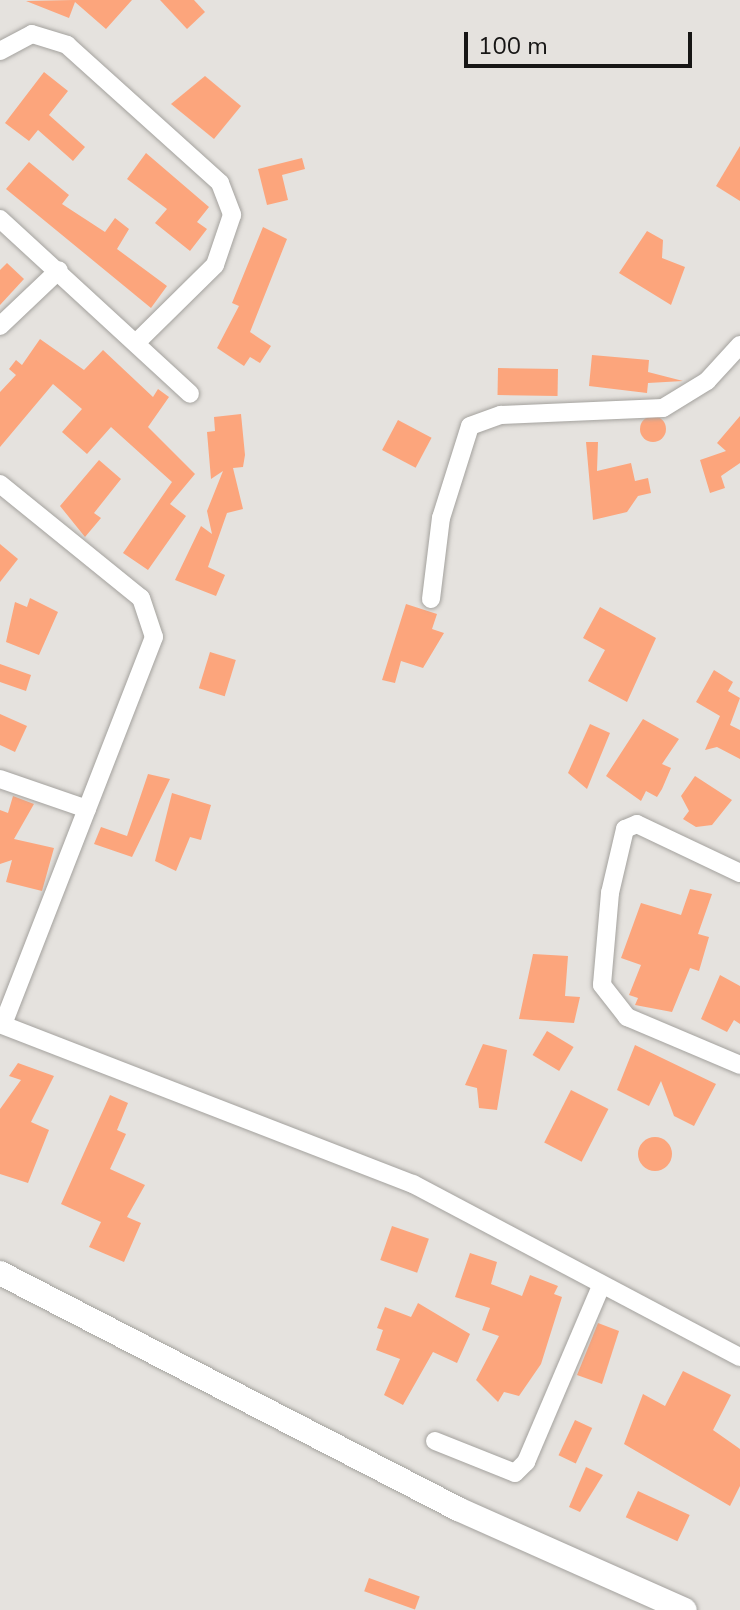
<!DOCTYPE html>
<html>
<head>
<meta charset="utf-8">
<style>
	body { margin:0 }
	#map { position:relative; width:740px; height:1610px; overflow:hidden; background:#e5e2de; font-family:"Nunito Sans",sans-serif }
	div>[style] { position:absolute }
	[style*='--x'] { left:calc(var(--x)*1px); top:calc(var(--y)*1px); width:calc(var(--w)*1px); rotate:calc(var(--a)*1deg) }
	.building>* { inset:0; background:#fca57c; transform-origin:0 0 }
	.round { border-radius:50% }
	.roads { filter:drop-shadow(0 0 2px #a4a29e) drop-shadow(0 0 2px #a4a29e) }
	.minor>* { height:18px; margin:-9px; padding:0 9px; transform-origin:9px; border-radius:9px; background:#fff }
	.major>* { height:24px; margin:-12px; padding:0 12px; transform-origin:12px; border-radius:12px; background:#fff }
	span { translate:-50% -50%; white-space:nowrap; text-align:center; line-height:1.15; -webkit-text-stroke:8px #e5e2de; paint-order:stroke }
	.scale { position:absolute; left:464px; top:32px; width:228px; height:36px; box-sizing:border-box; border:4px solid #171615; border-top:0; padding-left:10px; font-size:24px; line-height:28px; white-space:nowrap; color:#171615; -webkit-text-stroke:6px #e5e2de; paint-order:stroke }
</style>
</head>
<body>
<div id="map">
	<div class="building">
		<i style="clip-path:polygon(73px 0,132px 0,106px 29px,75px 2px,69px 18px,26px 1px)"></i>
		<i style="clip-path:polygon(160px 0,194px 0,205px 12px,187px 29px)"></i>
		<i style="clip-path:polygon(44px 72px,68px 91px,49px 115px,85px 147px,73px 161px,38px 130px,29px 141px,5px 123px)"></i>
		<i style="clip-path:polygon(205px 76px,241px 106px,214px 139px,171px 104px)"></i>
		<i style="clip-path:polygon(740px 146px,740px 201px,716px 186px)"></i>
		<i style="clip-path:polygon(146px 153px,209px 207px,197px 222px,207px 229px,190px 251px,155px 223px,167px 209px,127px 179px)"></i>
		<i style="clip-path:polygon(302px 158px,305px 169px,282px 175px,288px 200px,267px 205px,258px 169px)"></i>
		<i style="clip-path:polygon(29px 162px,69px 195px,62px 204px,105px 232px,115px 218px,129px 229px,117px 249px,167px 286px,151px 308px,6px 189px)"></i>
		<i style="clip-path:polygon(263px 227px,287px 239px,250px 332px,271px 346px,260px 363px,250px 357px,244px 366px,217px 348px,239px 306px,232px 303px)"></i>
		<i style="clip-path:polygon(647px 231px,663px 240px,662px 258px,685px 267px,671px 305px,619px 273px)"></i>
		<i style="clip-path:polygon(7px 263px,24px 279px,0 305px,0 270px)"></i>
		<i style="clip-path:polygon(40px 339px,84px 370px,103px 350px,153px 397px,158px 389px,169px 397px,148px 427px,195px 474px,170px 504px,186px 516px,148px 570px,123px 553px,172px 482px,111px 427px,87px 454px,62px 432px,82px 409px,53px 384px,0 447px,0 392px,16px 375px,9px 369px,16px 360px,22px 365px)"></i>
		<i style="clip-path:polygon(592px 355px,649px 360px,648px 372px,683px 381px,648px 383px,647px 393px,589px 386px)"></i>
		<i style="left:498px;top:368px;width:60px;height:27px;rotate:1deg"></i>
		<i style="clip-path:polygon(241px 414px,245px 455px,243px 467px,233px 468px,243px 509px,227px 513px,208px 567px,225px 575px,216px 596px,175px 580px,201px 526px,212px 534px,207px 511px,223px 471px,211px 479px,207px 432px,215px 431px,214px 417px)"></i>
		<i class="round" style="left:640px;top:416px;width:26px;height:26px"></i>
		<i style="clip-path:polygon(740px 416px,740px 463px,721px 476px,725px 488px,710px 493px,700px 460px,726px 451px,717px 443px)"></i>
		<i style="left:398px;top:420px;width:38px;height:34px;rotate:28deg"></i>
		<i style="clip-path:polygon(586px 442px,598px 442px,597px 471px,631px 463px,635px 481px,648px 478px,651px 493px,638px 496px,627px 512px,593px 520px)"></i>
		<i style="clip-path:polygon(99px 460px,121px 479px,94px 513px,101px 518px,85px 537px,60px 506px)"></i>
		<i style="clip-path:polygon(0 544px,18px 559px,0 582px)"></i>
		<i style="clip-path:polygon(30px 598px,58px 612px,39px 655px,6px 642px,15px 602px,27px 607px)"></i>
		<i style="clip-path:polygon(406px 604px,437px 614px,432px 629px,444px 633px,423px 668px,401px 661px,395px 683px,382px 680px)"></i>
		<i style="clip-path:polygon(600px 607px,656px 638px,627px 702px,588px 681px,605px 650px,583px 638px)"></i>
		<i style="left:210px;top:652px;width:27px;height:38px;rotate:17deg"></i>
		<i style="clip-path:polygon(0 664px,31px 675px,26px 691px,0 682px)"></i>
		<i style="clip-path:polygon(714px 670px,733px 682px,728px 691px,740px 698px,730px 725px,740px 730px,740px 759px,717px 747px,705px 750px,720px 716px,696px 702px)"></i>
		<i style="clip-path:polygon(0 714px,27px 726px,15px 752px,0 745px)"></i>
		<i style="clip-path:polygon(643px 719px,679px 739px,662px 764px,671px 768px,662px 789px,657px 797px,646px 791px,641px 801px,606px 776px)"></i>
		<i style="clip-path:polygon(590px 724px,610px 733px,587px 789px,568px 773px)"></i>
		<i style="clip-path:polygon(148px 774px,170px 779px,132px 857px,94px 844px,101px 827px,127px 836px)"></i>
		<i style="clip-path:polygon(695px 776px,732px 800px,712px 825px,696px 827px,683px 819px,689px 811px,681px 796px)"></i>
		<i style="clip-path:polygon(172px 793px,211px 805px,201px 840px,190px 837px,176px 871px,155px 861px)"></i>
		<i style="clip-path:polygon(13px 796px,34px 804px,14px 839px,54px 848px,42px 891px,6px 882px,12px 860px,0 864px,0 810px,8px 813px)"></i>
		<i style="clip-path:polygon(690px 889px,712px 894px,698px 934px,709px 937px,699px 971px,690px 968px,672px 1012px,635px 1005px,638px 998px,629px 995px,641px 965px,621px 958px,641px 903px,681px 915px)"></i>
		<i style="clip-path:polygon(533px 954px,568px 956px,565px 996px,580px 997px,574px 1023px,519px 1019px)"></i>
		<i style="clip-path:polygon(720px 975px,740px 986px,740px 1024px,734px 1020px,727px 1032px,701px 1019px)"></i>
		<i style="left:547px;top:1031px;width:31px;height:28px;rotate:31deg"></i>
		<i style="clip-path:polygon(483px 1044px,507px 1050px,497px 1110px,479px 1108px,477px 1088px,465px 1085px)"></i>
		<i style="clip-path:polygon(635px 1045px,716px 1084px,694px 1126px,674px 1116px,661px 1081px,649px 1106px,617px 1090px)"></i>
		<i style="clip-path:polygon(18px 1063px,54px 1076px,31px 1122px,49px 1130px,28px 1183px,0 1174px,0 1109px,21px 1080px,9px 1076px)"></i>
		<i style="left:571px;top:1090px;width:42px;height:59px;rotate:27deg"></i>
		<i style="clip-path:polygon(110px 1095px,128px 1103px,117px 1130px,126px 1134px,110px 1169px,145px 1185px,127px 1217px,141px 1223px,124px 1262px,89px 1247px,101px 1222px,61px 1204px)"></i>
		<i class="round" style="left:638px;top:1137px;width:34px;height:34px"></i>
		<i style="left:392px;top:1226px;width:39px;height:36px;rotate:19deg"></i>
		<i style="clip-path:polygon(470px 1253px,497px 1262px,491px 1284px,522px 1296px,530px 1275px,558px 1286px,554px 1294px,562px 1297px,541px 1364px,519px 1396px,504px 1392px,498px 1402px,476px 1380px,499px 1336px,482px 1330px,490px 1308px,455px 1297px)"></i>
		<i style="clip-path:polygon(418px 1303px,470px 1334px,457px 1363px,433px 1352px,403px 1405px,384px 1395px,400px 1359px,376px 1350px,383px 1330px,377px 1328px,385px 1307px,411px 1317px)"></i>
		<i style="clip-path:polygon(598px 1323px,619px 1331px,602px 1384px,577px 1375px)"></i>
		<i style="clip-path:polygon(683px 1371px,731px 1395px,713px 1430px,740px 1449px,740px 1486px,730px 1506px,624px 1444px,643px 1394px,665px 1406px)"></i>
		<i style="left:575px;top:1420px;width:19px;height:39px;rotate:25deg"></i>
		<i style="clip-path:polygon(586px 1467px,603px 1475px,580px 1512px,569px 1507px)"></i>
		<i style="left:638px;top:1491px;width:57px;height:29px;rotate:25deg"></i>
		<i style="left:369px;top:1578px;width:54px;height:14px;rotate:20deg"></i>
	</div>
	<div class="roads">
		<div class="minor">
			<i style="--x:0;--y:51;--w:36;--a:-28"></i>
			<i style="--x:32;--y:34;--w:37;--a:17"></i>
			<i style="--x:67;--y:45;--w:206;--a:42"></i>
			<i style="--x:220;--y:183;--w:34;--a:69"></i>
			<i style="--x:232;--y:215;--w:53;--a:108.8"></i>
			<i style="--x:215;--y:265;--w:107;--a:135.4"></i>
			<i style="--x:0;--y:219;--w:258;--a:42.6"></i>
			<i style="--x:0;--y:326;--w:81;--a:-43.5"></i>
			<i style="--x:0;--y:484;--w:181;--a:39"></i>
			<i style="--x:141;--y:598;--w:41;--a:71.6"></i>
			<i style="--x:154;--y:637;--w:416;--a:111.3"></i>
			<i style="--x:431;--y:599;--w:82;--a:-83"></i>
			<i style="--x:441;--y:518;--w:96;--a:-72.5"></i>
			<i style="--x:470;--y:426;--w:33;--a:-20"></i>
			<i style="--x:501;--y:415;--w:162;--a:-2.5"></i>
			<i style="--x:663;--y:408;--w:52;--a:-31.5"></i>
			<i style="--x:707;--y:381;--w:49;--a:-47.5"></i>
			<i style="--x:0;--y:779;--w:92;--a:19"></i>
			<i style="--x:740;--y:873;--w:114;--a:-154.6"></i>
			<i style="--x:637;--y:824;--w:13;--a:157"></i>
			<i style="--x:625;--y:829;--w:66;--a:103.2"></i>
			<i style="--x:610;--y:893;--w:92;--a:95"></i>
			<i style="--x:602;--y:985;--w:41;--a:52"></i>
			<i style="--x:627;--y:1017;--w:123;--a:23"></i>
			<i style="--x:0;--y:1024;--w:443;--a:21.2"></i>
			<i style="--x:413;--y:1184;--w:370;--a:27.9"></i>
			<i style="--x:435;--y:1441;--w:86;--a:21.8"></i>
			<i style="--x:515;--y:1473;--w:16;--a:-45"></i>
			<i style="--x:526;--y:1462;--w:191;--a:-66.9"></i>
		</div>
		<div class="major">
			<i style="--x:0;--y:1273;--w:515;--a:27.26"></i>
			<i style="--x:458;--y:1509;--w:248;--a:24"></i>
		</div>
	</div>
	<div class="scale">100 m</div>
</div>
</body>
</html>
